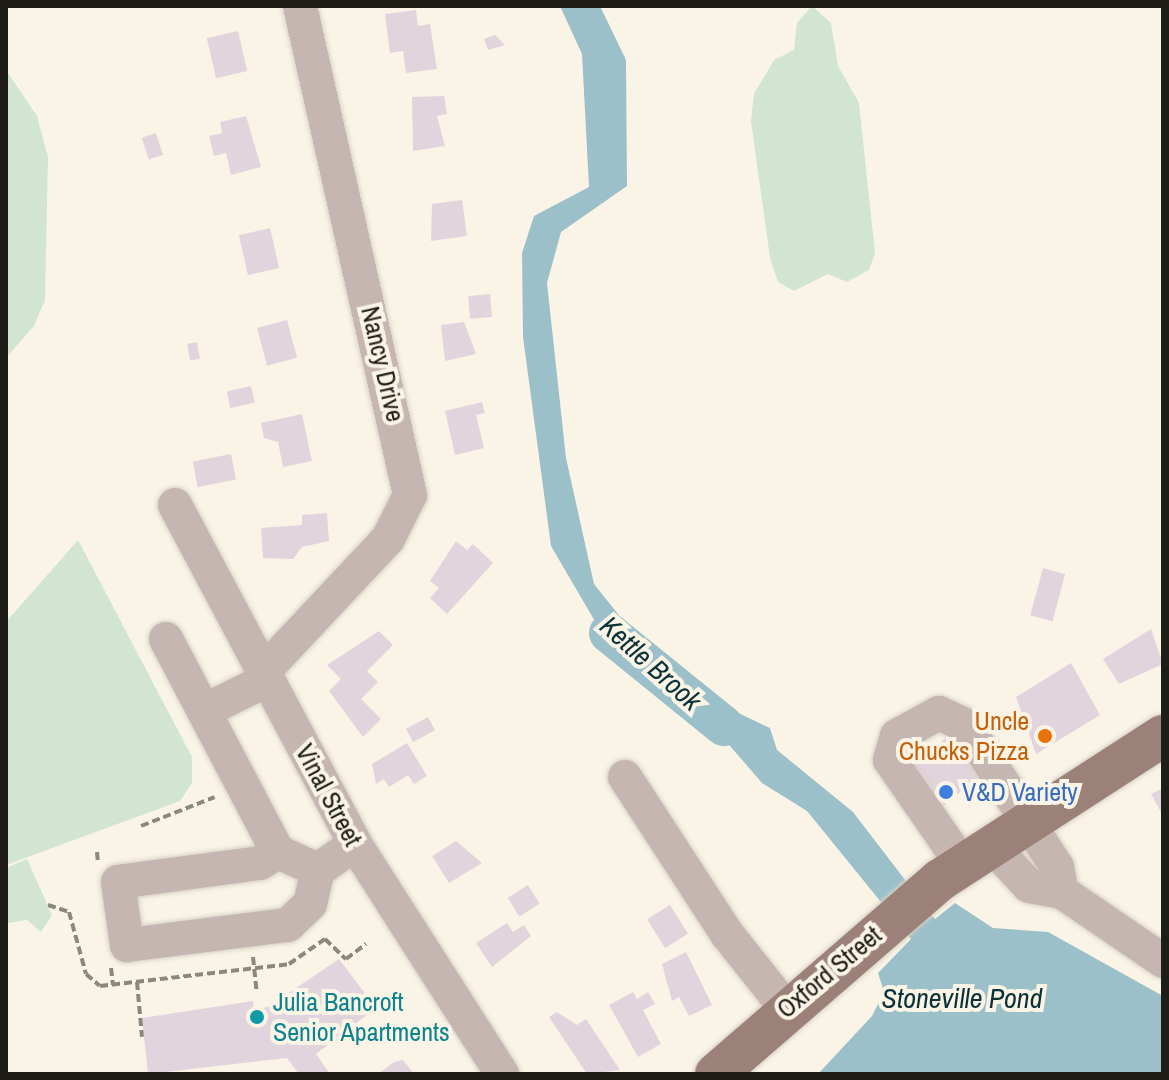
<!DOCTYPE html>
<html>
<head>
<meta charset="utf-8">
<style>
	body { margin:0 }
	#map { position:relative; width:1169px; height:1080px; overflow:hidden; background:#faf4e7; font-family:"Archivo Narrow",sans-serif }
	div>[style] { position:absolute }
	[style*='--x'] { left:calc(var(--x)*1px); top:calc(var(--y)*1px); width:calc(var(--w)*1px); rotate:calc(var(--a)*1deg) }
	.green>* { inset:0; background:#d1e5d2 }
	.water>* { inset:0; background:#9bc0c9 }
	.river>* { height:40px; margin:-20px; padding:0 20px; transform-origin:20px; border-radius:20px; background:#9bc0c9 }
	.building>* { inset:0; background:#e2d4dc; transform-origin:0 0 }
	.path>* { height:4px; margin-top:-2px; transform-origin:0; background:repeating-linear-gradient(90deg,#8b877e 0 8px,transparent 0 12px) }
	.roads { filter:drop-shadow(0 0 2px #d7d2c6) drop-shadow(0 0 2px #d7d2c6) }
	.minor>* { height:34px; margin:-17px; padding:0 17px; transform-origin:17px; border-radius:17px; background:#c5b6b1 }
	.major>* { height:42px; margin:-21px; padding:0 21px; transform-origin:21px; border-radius:21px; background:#9c8179 }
	.dots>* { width:22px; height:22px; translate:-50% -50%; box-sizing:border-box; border:4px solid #faf4e7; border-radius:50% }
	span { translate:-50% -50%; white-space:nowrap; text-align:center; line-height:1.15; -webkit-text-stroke:8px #faf4e7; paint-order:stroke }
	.street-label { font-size:26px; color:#1f1d18 }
	.food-label { font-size:26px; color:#c56008 }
	.right { translate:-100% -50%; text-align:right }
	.shop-label { font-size:26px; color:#366cbe }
	.left { translate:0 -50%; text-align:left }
	.culture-label { font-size:26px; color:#0d838f }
	.water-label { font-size:28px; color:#0c3239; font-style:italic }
	.frame { position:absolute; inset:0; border:8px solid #1f1d18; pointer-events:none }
</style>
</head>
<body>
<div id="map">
	<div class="green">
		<i style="clip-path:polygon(812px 6px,831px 23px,838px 66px,859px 103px,875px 253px,869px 270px,847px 282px,828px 274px,794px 291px,778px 282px,770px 258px,751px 121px,754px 94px,774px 60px,794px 50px,797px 23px)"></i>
		<i style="clip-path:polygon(6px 70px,37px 116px,48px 157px,45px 300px,34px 326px,6px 358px)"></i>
		<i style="clip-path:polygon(78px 540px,192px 757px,192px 783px,180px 801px,6px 865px,6px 622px)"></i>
		<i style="clip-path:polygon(27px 859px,52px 915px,41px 932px,27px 920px,8px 923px,6px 916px,6px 868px)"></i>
	</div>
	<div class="water">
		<i style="clip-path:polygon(560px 6px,600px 6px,626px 60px,627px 186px,561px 232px,547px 283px,566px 458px,594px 584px,641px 643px,713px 701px,770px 728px,777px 750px,853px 812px,935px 919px,955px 903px,993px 928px,1048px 932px,1163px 996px,1163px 1074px,818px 1074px,872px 1016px,884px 992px,878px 973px,911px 939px,807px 811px,762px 783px,687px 696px,603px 635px,551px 546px,523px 337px,522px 253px,534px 216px,589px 187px,582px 54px)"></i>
	</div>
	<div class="river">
		<i style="--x:609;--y:633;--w:148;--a:39"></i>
	</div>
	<div class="building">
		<i style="clip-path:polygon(416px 10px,418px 26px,430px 24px,437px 69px,406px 73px,403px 51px,390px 53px,385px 14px)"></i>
		<i style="left:238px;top:31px;width:41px;height:32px;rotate:77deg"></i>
		<i style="clip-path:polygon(495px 35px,505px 45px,488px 50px,484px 39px)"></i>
		<i style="clip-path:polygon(444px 96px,447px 114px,437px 116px,445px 146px,413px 151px,412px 97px)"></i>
		<i style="clip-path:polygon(246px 116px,261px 167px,231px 175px,226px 153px,214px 156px,209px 136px,222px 133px,220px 122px)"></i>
		<i style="left:156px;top:133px;width:23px;height:15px;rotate:72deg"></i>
		<i style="clip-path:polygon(462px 200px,467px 236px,431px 241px,432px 204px)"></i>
		<i style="left:270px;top:228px;width:41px;height:32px;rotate:77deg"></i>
		<i style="left:490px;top:294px;width:23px;height:22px;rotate:85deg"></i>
		<i style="left:287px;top:320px;width:39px;height:31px;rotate:75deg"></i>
		<i style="clip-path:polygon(464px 322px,476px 354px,445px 361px,441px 325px)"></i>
		<i style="left:197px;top:342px;width:17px;height:10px;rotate:80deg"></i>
		<i style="left:251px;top:386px;width:17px;height:25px;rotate:77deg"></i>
		<i style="clip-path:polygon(482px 402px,485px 413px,476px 415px,484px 448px,455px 455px,445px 411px)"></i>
		<i style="clip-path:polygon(302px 414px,312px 461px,283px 467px,278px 442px,264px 438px,261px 423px)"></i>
		<i style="left:231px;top:454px;width:26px;height:39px;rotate:79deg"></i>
		<i style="clip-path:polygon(327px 513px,329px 541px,302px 547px,293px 559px,263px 558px,261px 528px,302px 525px,302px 515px)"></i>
		<i style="clip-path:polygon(456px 541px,467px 550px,473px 544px,493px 563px,447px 614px,430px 598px,439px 588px,430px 581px)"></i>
		<i style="left:1043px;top:568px;width:23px;height:49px;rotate:15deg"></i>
		<i style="clip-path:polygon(1151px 629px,1163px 664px,1119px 684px,1103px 659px)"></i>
		<i style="clip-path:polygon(379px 631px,393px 645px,367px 671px,378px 682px,361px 699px,381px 719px,363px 737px,329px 691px,341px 679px,327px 665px)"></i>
		<i style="clip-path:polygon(1071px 663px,1100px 715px,1036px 754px,1016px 697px)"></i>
		<i style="left:428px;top:717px;width:15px;height:25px;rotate:62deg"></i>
		<i style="left:947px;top:737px;width:51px;height:45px;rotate:51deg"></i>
		<i style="clip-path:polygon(407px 743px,427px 776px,414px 784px,408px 775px,389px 787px,384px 779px,376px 784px,372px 764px)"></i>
		<i style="clip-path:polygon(1163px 788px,1163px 816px,1151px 794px)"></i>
		<i style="clip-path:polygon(456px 841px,482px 863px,449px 883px,432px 856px)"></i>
		<i style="left:528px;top:885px;width:22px;height:24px;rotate:58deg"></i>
		<i style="left:670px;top:905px;width:34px;height:27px;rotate:58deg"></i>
		<i style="clip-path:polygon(507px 923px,513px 932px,524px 925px,531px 936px,492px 967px,476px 943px)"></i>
		<i style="clip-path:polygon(686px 952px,712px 1005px,689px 1016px,679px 997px,672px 1001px,662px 964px)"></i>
		<i style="clip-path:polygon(339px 959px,376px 1008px,316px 1054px,330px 1074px,299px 1074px,287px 1058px,148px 1074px,142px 1018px,253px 1001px,254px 1009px,268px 1007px)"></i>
		<i style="clip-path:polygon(633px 992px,637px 999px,648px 992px,655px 1004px,643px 1010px,661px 1044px,638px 1057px,609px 1005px)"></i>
		<i style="clip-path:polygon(557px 1012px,577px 1025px,586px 1019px,620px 1070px,587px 1074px,549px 1017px)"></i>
		<i style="clip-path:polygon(403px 1060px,414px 1074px,378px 1074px,394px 1062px)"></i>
	</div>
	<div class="path">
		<i style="--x:141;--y:826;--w:79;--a:-21.4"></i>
		<i style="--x:97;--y:852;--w:11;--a:85"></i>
		<i style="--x:48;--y:905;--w:22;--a:18"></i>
		<i style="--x:69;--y:912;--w:64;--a:74.7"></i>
		<i style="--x:86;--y:974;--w:18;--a:41"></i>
		<i style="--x:100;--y:986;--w:190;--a:-6.6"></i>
		<i style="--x:289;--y:964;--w:44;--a:-34.8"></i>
		<i style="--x:325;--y:939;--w:29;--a:44"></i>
		<i style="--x:346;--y:959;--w:25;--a:-37"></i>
		<i style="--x:253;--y:957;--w:36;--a:84"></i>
		<i style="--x:111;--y:968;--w:17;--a:83"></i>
		<i style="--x:137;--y:982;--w:55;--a:84.8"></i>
	</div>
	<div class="roads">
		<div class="minor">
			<i style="--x:175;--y:505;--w:384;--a:62"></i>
			<i style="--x:355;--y:844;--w:273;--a:57.4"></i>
			<i style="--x:166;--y:639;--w:241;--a:62.3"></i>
			<i style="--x:263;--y:672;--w:183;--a:-46.8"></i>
			<i style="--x:388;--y:539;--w:49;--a:-63.4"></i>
			<i style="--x:410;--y:495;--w:501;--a:-102.68"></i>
			<i style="--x:204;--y:711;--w:70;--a:-26.2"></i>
			<i style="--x:625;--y:777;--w:187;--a:57"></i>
			<i style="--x:727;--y:934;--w:93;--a:51.5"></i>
			<i style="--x:992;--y:846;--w:54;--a:47.2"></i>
			<i style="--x:1029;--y:886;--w:34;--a:10"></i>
			<i style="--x:1062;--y:892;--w:122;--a:34.3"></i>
			<i style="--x:962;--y:864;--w:126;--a:-124.7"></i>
			<i style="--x:890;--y:760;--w:25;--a:-74"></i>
			<i style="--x:897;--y:736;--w:48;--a:-28.7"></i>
			<i style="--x:939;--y:713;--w:26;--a:25"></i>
			<i style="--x:963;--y:724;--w:24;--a:54"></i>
			<i style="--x:977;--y:743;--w:148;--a:57.2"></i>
			<i style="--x:1057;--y:867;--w:25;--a:79"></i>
			<i style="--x:318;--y:870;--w:44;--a:-155.8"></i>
			<i style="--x:278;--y:852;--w:21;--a:149"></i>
			<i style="--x:260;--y:863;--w:143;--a:172.4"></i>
			<i style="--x:118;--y:882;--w:64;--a:81.9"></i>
			<i style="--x:127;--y:945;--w:162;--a:-7.1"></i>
			<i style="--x:288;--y:925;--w:30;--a:-44"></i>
			<i style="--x:310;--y:904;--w:35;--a:-77"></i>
			<i style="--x:318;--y:870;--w:45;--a:-35.1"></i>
		</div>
		<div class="major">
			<i style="--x:716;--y:1074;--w:296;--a:-40.9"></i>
			<i style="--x:940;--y:880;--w:265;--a:-32.9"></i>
		</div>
	</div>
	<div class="dots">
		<i style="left:1045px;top:736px;background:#e8710a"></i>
		<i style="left:946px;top:792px;background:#3f7fe0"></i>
		<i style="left:257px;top:1017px;background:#0f9aa8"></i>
	</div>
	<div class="street-label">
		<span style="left:383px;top:364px;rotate:77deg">Nancy Drive</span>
		<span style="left:329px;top:795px;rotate:62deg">Vinal Street</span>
		<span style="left:829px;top:972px;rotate:-40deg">Oxford Street</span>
	</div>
	<div class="food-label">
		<span class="right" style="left:1029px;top:736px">Uncle<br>Chucks Pizza</span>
	</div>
	<div class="shop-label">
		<span class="left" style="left:962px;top:792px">V&amp;D Variety</span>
	</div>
	<div class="culture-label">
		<span class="left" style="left:273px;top:1017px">Julia Bancroft<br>Senior Apartments</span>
	</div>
	<div class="water-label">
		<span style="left:651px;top:663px;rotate:42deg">Kettle Brook</span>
		<span style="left:962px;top:998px">Stoneville Pond</span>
	</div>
	<div class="frame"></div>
</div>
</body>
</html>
